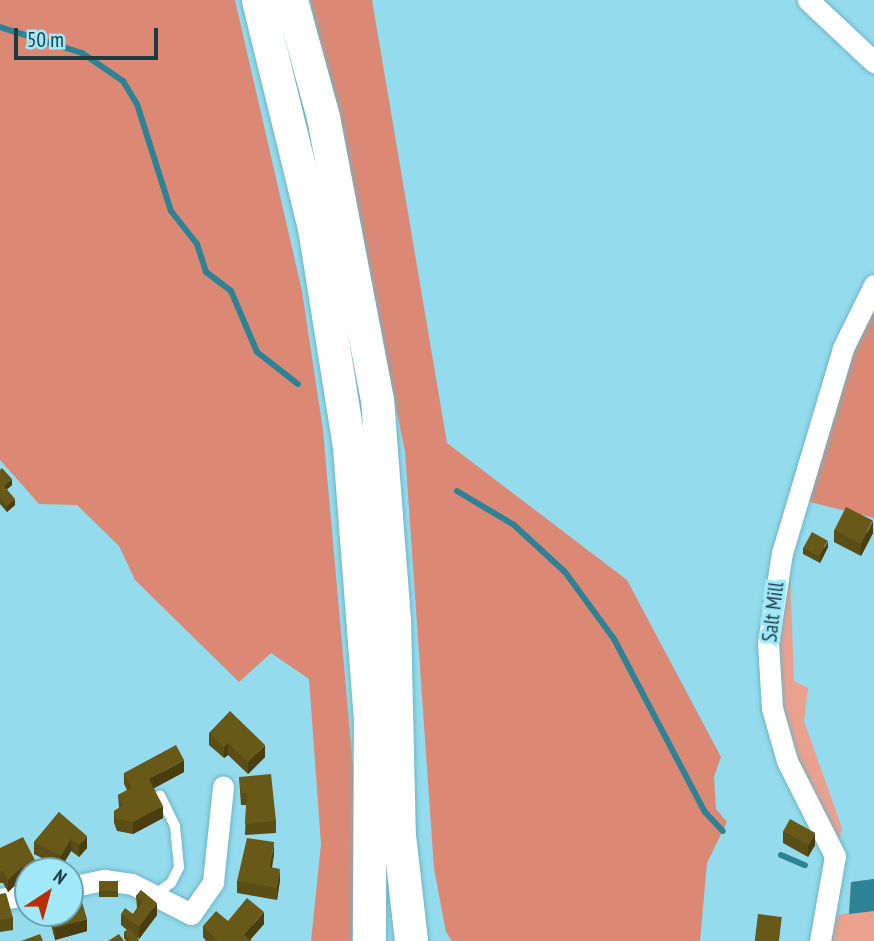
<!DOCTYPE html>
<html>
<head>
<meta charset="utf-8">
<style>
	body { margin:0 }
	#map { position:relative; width:874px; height:941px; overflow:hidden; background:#94dced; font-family:"PT Sans Narrow",sans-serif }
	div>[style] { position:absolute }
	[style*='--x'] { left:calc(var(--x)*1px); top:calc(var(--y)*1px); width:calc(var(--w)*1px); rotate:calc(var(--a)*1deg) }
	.green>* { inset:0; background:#eaa18f }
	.forest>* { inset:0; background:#db8975 }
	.water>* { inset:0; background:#2d8395 }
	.stream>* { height:6px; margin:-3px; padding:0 3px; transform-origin:3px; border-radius:3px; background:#2d8395 }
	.roads { filter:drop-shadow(0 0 2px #6eb4c5) drop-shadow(0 0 2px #6eb4c5) }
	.service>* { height:10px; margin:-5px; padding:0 5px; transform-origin:5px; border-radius:5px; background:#fff }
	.minor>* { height:21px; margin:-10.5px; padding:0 10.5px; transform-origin:10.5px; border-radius:10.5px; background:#fff }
	.trunk>* { height:33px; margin:-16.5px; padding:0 16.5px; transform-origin:16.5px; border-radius:16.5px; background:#fff }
	.wall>* { inset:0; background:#5a4d15; transform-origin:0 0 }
	.shaded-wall>* { inset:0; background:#4a3e11 }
	.building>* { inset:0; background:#695918; transform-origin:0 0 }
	span { translate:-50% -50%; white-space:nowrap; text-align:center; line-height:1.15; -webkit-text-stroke:7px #a1e9fa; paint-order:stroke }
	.street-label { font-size:21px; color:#1e3b42 }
	.north { position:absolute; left:14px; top:857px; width:70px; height:70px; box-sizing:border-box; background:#a1e9fa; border:2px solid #6da3b0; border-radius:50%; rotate:36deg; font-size:19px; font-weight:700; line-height:28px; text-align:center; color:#1e3b42 }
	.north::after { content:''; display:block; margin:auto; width:24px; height:32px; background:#b82e05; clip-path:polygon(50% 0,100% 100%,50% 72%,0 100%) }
	.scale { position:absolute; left:14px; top:28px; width:144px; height:32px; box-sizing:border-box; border:4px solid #1e3b42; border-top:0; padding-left:9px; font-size:21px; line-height:24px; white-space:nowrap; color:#1e3b42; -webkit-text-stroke:5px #a1e9fa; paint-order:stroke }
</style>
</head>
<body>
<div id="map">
	<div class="green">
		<i style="clip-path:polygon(781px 555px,790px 570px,794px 681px,808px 688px,804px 721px,842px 828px,835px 856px,772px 708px)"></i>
		<i style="clip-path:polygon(874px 879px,874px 941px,820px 941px,824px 917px,849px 913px,851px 882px)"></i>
	</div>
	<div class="forest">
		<i style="clip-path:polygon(0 0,235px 0,302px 291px,323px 430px,357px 811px,352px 941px,311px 941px,321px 844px,309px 679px,271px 653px,239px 682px,135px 580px,119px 546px,77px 505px,39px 504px,0 460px)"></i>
		<i style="clip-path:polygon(310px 0,372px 0,447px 443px,627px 580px,721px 757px,714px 777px,716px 809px,727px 822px,707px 863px,700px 941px,452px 941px,446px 932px,434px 869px,405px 451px)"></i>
		<i style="clip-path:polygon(874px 285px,874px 518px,798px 499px)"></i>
	</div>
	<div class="water">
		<i style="clip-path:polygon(874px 879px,874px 911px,849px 914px,851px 882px)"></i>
	</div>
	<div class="stream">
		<i style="--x:0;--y:27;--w:86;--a:17.6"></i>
		<i style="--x:82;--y:53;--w:50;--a:34.3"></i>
		<i style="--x:123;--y:81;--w:27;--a:59"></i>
		<i style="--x:137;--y:104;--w:112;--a:72.4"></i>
		<i style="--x:171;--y:211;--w:42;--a:51.8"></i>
		<i style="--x:197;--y:244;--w:29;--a:72"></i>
		<i style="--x:206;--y:272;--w:31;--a:37"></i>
		<i style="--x:231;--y:291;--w:66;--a:66.9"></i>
		<i style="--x:257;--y:352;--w:52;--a:38"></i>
		<i style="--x:457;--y:491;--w:66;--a:30.8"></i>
		<i style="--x:514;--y:525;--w:69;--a:42.7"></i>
		<i style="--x:565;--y:572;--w:83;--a:53.8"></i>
		<i style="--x:614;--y:639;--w:195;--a:62.3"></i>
		<i style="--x:705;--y:812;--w:26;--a:47"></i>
		<i style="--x:781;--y:855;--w:26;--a:23"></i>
	</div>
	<div class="roads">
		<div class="service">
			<i style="--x:153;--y:896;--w:22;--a:-36"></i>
			<i style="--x:171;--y:883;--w:18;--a:-63"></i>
			<i style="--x:179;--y:867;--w:41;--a:-95.6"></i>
			<i style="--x:175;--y:826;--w:34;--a:-116"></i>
		</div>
		<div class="minor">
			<i style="--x:808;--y:0;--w:91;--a:43.2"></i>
			<i style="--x:70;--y:887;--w:35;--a:-12"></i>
			<i style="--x:104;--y:880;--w:28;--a:8"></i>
			<i style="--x:132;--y:884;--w:66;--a:27"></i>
			<i style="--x:191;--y:914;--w:39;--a:-55"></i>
			<i style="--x:213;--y:882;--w:96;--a:-84"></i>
			<i style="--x:0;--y:899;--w:28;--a:-8"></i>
			<i style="--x:820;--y:941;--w:86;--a:-80"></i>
			<i style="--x:835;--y:856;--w:106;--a:-116.8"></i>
			<i style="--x:787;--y:761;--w:55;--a:-105.8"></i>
			<i style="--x:772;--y:708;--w:65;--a:-93.5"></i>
			<i style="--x:768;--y:643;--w:91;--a:-81.2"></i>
			<i style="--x:782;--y:553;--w:214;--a:-73.4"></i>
			<i style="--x:843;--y:348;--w:70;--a:-63.8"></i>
		</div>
		<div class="trunk">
			<i style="--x:258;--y:0;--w:235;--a:76.2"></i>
			<i style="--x:314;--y:228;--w:222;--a:80.9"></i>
			<i style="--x:349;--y:447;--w:272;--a:85.6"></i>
			<i style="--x:370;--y:718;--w:223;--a:90.3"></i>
			<i style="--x:291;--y:0;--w:121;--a:74.7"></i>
			<i style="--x:323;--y:117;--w:287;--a:79.2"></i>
			<i style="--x:377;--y:399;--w:222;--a:85.6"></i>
			<i style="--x:394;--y:620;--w:215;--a:88.7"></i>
			<i style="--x:399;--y:835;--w:107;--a:83.5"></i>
		</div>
	</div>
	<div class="wall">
		<i style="clip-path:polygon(0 470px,12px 485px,7px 489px,15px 505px,7px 512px,0 504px)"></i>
		<i style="clip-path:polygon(834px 530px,873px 533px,861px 556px,834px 542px)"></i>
		<i style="clip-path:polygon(828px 547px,820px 563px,803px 554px,803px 548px)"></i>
		<i style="clip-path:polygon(209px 733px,265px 757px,248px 774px,228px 755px,224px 758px,209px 745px)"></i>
		<i style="clip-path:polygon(184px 772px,154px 788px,163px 818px,133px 834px,117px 831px,114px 823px,114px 811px,119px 808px,118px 795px,127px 790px,124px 784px,124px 773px)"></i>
		<i style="clip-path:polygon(239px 777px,276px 821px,276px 833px,245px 835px,246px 805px,241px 805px)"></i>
		<i style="clip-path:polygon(59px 812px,87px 848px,79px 857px,71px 851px,61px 868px,34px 854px,34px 842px)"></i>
		<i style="clip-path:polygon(783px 831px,815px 845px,808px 857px,783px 843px)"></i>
		<i style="clip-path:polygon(0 848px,39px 871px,28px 871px,28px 886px,23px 878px,8px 892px,3px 883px,0 883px)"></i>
		<i style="clip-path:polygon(274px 854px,272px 867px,280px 880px,277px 900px,237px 893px,237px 881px)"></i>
		<i style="left:118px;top:881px;width:16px;height:19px;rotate:90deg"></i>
		<i style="clip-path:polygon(141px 890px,157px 915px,139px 939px,137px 937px,139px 941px,126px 941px,124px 938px,124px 932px,127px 930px,121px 925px,121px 914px,133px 914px,137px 908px,136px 896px)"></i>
		<i style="clip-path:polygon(0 894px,13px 918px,13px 930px,0 932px)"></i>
		<i style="clip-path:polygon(48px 913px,70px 913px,87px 931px,55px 940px)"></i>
		<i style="clip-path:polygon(228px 921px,264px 924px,250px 940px,252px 941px,206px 941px,203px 937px,203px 926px)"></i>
	</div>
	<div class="shaded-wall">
		<i style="clip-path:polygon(12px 479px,12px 485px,4px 492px,4px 486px)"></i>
		<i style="clip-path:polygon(15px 499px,15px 505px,7px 512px,7px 506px)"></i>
		<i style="clip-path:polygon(873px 521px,873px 533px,861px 556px,861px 544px)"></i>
		<i style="clip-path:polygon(828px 541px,828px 547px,820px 563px,820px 557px)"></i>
		<i style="clip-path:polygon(228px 743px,228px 755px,224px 758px,224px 747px)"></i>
		<i style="clip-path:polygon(265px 745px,265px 757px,248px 774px,248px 762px)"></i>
		<i style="clip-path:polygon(184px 760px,184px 772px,149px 791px,149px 779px)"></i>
		<i style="clip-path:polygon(163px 806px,163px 818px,133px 834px,133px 822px)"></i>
		<i style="clip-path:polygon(815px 833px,815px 845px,808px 857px,808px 846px)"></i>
		<i style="clip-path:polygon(87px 836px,87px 848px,79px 857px,79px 845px)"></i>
		<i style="clip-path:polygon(71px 839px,71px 851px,61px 868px,61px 856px)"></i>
		<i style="clip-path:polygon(274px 842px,274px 854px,270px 879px,270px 867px)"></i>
		<i style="clip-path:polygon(23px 866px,23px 878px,8px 892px,8px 880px)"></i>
		<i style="clip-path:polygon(280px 869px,280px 880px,277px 900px,277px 888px)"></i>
		<i style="clip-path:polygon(157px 903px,157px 915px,139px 939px,139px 927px)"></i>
		<i style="clip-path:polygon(264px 912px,264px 924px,249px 941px,244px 935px)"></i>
		<i style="clip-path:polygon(87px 919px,87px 931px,55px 940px,55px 928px)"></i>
	</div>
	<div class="building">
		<i style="clip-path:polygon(2px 468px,12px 479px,4px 486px,15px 499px,7px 506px,0 498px,0 470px)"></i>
		<i style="left:846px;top:507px;width:30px;height:26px;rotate:27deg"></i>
		<i style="left:812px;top:532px;width:18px;height:18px;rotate:29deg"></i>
		<i style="clip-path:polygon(230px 711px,265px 745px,248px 762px,228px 743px,224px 747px,209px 733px)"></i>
		<i style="clip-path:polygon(176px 745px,184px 760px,149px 779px,163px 806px,133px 822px,117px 819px,114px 811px,123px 805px,118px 795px,132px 788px,124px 773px)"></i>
		<i style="clip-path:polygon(271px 774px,276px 821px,245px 824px,247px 793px,241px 793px,239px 777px)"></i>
		<i style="clip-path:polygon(59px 812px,87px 836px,79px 845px,71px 839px,61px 856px,34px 842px)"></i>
		<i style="left:790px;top:819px;width:29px;height:14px;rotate:29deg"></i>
		<i style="clip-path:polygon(23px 837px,39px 868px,34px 871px,28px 871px,28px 874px,23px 866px,8px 880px,3px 871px,0 871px,0 848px)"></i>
		<i style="clip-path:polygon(247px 838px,274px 842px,270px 867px,280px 869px,277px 888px,237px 881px)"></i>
		<i style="left:118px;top:881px;width:10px;height:19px;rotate:90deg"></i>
		<i style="clip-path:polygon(141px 890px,157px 903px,139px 927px,121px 914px,125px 908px,133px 914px,143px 901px,136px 896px)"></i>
		<i style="clip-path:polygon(6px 893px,13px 918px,0 920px,0 894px)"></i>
		<i style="clip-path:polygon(80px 895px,87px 919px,55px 928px,51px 913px,70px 913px,70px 898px)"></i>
		<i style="clip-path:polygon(247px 898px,264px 912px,244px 935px,252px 941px,218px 941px,203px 926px,216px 911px,228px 921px)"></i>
		<i style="left:758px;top:914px;width:24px;height:27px;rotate:7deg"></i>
		<i style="clip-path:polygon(130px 928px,139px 941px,130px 941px,124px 932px)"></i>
		<i style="clip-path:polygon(40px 934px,43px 941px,21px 941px)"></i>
		<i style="clip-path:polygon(119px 934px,124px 941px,108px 941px)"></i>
	</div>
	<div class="street-label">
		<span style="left:773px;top:612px;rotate:-83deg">Salt Mill</span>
	</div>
	<div class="north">N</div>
	<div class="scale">50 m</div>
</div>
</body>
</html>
